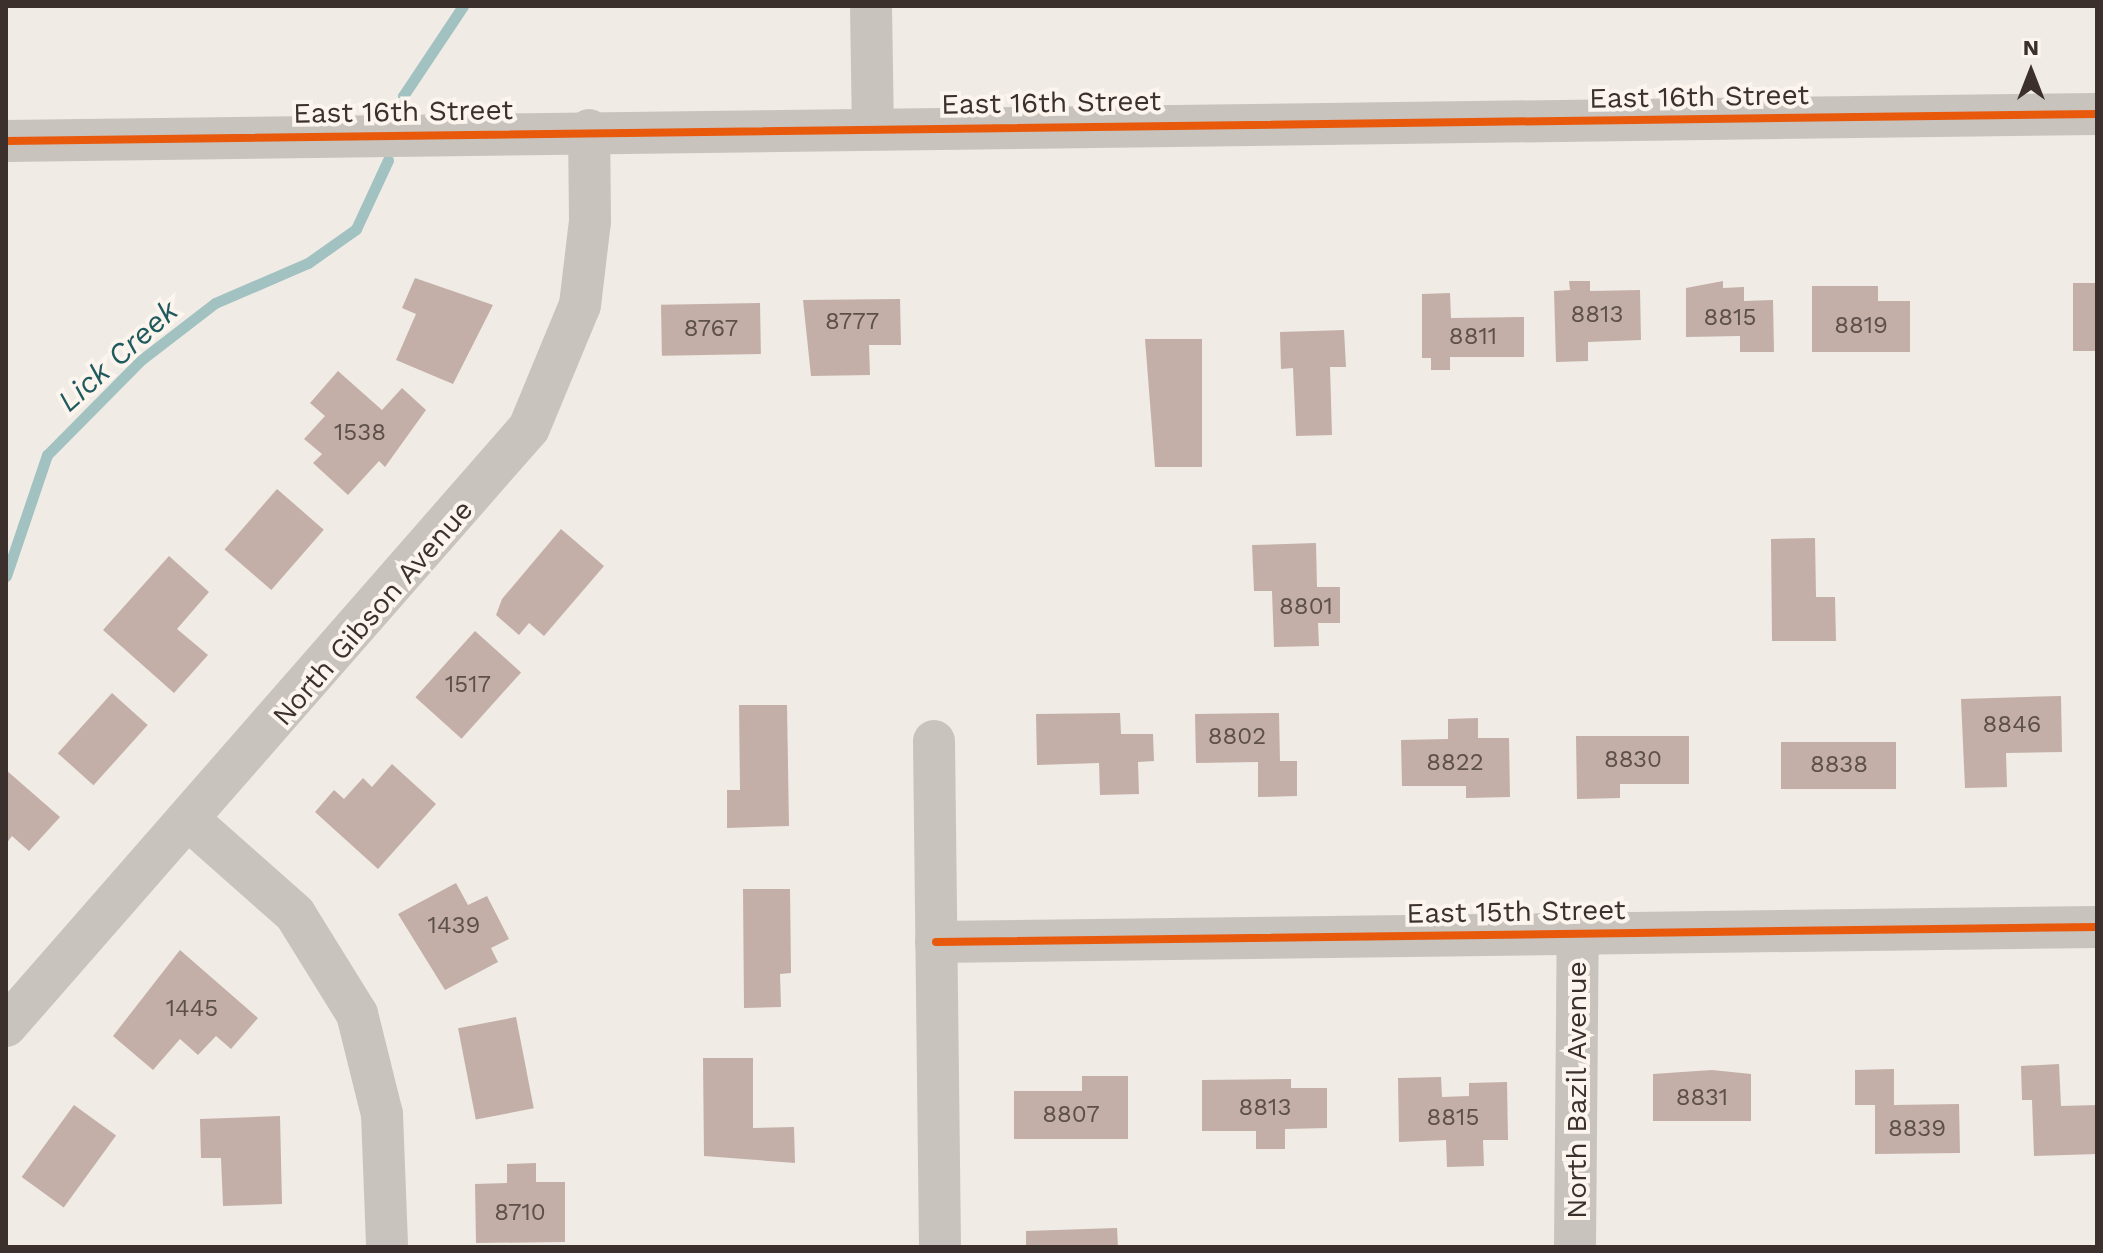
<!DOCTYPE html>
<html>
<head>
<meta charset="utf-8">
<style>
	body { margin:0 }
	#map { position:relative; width:2103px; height:1253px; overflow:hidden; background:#f0ebe5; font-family:"Work Sans",sans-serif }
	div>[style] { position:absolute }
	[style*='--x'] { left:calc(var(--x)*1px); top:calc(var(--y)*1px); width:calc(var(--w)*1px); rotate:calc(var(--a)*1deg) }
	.stream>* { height:11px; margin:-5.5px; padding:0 5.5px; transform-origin:5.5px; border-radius:5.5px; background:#a1c2c1 }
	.building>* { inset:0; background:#c3afa7; transform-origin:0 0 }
	.minor>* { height:42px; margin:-21px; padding:0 21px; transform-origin:21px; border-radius:21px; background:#c9c3be }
	.cycleway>* { height:8px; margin:-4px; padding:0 4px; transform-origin:4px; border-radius:4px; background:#e8590c }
	span { translate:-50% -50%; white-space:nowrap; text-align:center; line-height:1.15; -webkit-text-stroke:8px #fbf5ee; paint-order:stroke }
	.number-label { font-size:24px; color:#5d504a }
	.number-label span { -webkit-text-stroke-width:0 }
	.street-label { font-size:28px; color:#3b302b }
	.water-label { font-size:30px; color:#1f5a5e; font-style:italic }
	.frame { position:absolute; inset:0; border:8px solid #3b302b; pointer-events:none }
	.north { position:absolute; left:1991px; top:32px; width:80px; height:80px; -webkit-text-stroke:6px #fbf5ee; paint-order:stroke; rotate:0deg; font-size:22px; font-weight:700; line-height:32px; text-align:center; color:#3b302b }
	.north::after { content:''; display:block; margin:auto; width:28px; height:36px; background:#3b302b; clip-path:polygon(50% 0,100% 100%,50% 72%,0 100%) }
</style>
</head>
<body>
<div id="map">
	<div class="stream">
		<i style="--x:403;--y:118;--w:22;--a:-90"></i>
		<i style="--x:403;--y:96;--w:108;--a:-56.3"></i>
		<i style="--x:6;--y:576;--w:128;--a:-71.3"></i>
		<i style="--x:47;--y:455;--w:134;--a:-45.3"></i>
		<i style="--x:141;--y:360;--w:93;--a:-37.6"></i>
		<i style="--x:215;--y:303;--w:101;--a:-23.3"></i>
		<i style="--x:308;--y:263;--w:59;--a:-35.3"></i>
		<i style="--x:356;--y:229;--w:76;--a:-65.1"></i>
	</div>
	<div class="building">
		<i style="clip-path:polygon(415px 278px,493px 305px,453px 384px,396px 360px,416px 314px,402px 308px)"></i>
		<i style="clip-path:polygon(1569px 281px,1590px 281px,1590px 291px,1640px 290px,1641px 340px,1588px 342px,1588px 361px,1556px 362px,1554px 291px,1570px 290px)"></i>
		<i style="clip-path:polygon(1723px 281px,1723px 288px,1744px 287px,1744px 301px,1773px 300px,1774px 352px,1740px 352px,1740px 336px,1686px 337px,1686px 288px)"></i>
		<i style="left:2073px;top:283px;width:24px;height:68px"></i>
		<i style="clip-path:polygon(1812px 286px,1878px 286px,1878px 301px,1910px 301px,1910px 352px,1812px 352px)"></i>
		<i style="clip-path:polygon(1450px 293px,1451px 318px,1524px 317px,1524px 357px,1450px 357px,1450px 370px,1431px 370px,1431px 358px,1422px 358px,1422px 294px)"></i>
		<i style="clip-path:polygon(900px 299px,901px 345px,869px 345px,870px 375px,811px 376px,803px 300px)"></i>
		<i style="left:760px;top:303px;width:51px;height:99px;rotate:89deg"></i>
		<i style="clip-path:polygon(1344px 330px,1346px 367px,1330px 367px,1332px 435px,1296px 436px,1293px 368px,1281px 369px,1280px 332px)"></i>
		<i style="clip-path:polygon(1145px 339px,1202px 339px,1202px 467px,1155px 467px)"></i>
		<i style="clip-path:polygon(338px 371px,382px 410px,402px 388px,426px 410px,385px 467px,379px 461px,348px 495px,313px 463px,322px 454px,304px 439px,325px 416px,310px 403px)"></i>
		<i style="left:277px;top:489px;width:62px;height:80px;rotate:41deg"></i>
		<i style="clip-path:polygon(561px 529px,604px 566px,544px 636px,529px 623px,519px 635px,496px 615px,502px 599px)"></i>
		<i style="clip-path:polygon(1815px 538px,1816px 597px,1835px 597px,1836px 641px,1772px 641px,1771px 539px)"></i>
		<i style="clip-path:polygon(1316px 543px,1317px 587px,1340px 587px,1340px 623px,1318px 623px,1319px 646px,1274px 647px,1272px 591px,1254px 591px,1252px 545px)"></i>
		<i style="clip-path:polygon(169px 556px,209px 592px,177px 629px,208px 655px,174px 693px,103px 630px)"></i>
		<i style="left:475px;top:631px;width:62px;height:89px;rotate:42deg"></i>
		<i style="left:112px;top:693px;width:48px;height:81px;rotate:42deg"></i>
		<i style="clip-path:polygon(2061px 696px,2062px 752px,2006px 753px,2007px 787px,1965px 788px,1961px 699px)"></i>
		<i style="clip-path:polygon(739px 705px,787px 705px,789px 826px,727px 828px,727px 790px,740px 790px)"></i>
		<i style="clip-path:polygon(1120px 713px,1121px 734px,1153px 734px,1154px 761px,1138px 762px,1139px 794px,1100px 795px,1099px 763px,1037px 765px,1036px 714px)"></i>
		<i style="clip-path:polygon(1279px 713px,1280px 761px,1297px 761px,1297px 796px,1258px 797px,1258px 762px,1196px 763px,1195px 714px)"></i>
		<i style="clip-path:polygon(1478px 718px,1478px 738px,1509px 738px,1510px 797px,1466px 798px,1466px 786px,1402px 786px,1401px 740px,1448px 739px,1448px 719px)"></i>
		<i style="clip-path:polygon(1576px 736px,1689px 736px,1689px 784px,1620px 784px,1620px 798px,1577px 799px)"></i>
		<i style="left:1781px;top:742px;width:115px;height:47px"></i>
		<i style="clip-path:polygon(392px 764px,436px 804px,378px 869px,315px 812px,334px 790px,344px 799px,363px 778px,372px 787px)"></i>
		<i style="clip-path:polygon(6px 770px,60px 817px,29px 851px,12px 836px,6px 844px)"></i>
		<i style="clip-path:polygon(456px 883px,468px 905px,487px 896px,509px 939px,491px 948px,498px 962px,445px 990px,398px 914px)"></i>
		<i style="clip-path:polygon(743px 889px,790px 889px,791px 973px,780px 974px,781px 1007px,744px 1008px)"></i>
		<i style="clip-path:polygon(180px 950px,258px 1018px,231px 1049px,216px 1036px,198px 1055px,180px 1039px,153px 1070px,113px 1036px)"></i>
		<i style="left:516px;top:1017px;width:93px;height:59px;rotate:79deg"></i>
		<i style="clip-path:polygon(703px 1058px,753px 1058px,753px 1128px,794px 1127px,795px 1163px,704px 1156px)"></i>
		<i style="clip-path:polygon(2059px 1064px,2061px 1106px,2097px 1105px,2097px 1154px,2034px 1156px,2032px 1100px,2022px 1100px,2021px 1066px)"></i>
		<i style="clip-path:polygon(1894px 1069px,1894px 1105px,1959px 1104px,1960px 1153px,1875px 1154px,1875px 1105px,1855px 1105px,1855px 1070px)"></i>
		<i style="clip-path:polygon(1712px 1070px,1751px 1074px,1751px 1121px,1653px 1121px,1653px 1074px)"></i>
		<i style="clip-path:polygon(1082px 1076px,1128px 1076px,1128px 1139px,1014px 1139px,1014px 1091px,1082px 1091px)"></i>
		<i style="clip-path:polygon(1441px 1077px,1442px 1097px,1469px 1096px,1469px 1083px,1507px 1082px,1508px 1140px,1483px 1140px,1484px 1166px,1447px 1167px,1446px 1140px,1399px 1142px,1398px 1078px)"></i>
		<i style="clip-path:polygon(1291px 1079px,1291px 1088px,1327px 1088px,1327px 1128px,1285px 1129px,1285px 1149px,1256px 1149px,1256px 1131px,1202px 1131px,1202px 1080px)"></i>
		<i style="left:74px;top:1105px;width:52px;height:89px;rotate:36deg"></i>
		<i style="clip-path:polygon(280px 1116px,282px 1204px,223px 1206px,221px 1158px,201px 1158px,200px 1119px)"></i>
		<i style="clip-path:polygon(536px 1163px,536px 1182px,565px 1182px,565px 1242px,476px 1243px,475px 1184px,507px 1183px,507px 1164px)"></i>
		<i style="clip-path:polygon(1117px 1228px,1118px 1247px,1026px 1247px,1026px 1231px)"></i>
	</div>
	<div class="minor">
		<i style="--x:871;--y:6;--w:121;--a:89.1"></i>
		<i style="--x:6;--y:141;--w:2091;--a:-0.74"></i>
		<i style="--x:934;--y:741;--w:506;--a:89.32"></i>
		<i style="--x:190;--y:821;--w:140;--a:41.5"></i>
		<i style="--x:295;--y:914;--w:118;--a:58.2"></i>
		<i style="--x:357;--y:1014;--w:103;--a:76"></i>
		<i style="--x:382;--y:1114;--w:133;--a:87.8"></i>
		<i style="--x:936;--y:942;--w:1161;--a:-0.74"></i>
		<i style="--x:6;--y:1026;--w:794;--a:-48.83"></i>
		<i style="--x:529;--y:428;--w:133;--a:-67.5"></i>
		<i style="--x:580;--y:305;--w:85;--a:-83.2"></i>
		<i style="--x:590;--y:221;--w:91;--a:-90.6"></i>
		<i style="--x:1575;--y:1247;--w:314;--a:-89.5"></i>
	</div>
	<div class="cycleway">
		<i style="--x:6;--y:141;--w:2091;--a:-0.74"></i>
		<i style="--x:936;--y:942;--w:1161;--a:-0.74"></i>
	</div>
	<div class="number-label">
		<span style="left:1597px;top:315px">8813</span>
		<span style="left:1730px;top:318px">8815</span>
		<span style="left:852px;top:322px">8777</span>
		<span style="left:1861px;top:326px">8819</span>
		<span style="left:711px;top:329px">8767</span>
		<span style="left:1473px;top:337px">8811</span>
		<span style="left:360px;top:433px">1538</span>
		<span style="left:1306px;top:607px">8801</span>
		<span style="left:468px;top:685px">1517</span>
		<span style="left:2012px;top:725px">8846</span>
		<span style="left:1237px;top:737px">8802</span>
		<span style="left:1633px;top:760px">8830</span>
		<span style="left:1455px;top:763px">8822</span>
		<span style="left:1839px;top:765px">8838</span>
		<span style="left:454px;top:926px">1439</span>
		<span style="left:192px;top:1009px">1445</span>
		<span style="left:1702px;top:1098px">8831</span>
		<span style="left:1265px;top:1108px">8813</span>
		<span style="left:1071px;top:1115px">8807</span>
		<span style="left:1453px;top:1118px">8815</span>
		<span style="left:1917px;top:1129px">8839</span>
		<span style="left:520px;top:1213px">8710</span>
	</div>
	<div class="street-label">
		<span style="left:1699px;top:97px;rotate:-1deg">East 16th Street</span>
		<span style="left:1051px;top:103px;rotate:-1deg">East 16th Street</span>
		<span style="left:403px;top:112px;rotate:-1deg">East 16th Street</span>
		<span style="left:373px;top:613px;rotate:-49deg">North Gibson Avenue</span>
		<span style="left:1516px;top:912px;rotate:-1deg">East 15th Street</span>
		<span style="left:1577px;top:1090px;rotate:-90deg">North Bazil Avenue</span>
	</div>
	<div class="water-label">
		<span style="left:118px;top:356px;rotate:-42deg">Lick Creek</span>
	</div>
	<div class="frame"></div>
	<div class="north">N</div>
</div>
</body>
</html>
